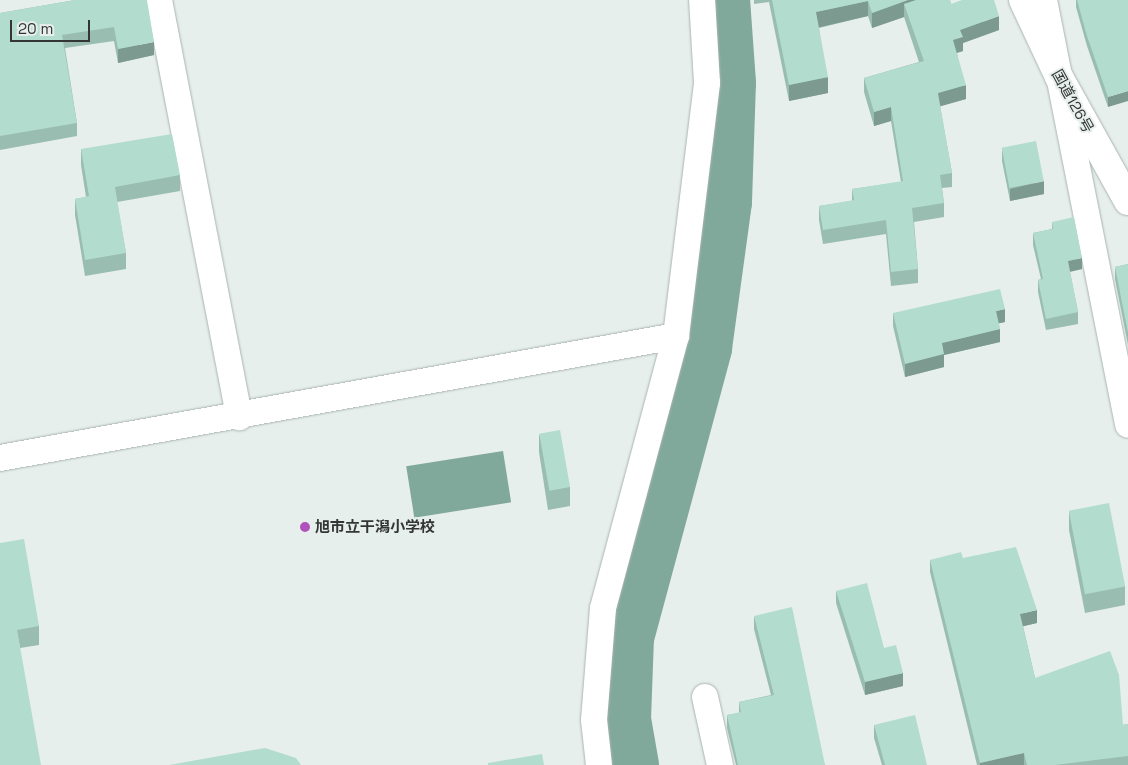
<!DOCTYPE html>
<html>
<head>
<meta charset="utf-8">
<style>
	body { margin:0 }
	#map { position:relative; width:1128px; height:765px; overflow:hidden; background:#e6efeb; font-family:"Space Grotesk","Noto Sans JP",sans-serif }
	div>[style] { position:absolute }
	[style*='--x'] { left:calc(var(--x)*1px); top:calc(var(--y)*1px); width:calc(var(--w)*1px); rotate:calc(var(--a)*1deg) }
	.water>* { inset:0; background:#81a99b; transform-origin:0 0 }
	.river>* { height:48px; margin:-24px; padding:0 24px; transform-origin:24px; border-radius:24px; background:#81a99b }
	.roads { filter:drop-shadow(0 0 1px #abb4b1) drop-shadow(0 0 1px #abb4b1) }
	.street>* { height:26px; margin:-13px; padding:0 13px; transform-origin:13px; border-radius:13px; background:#fff }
	.highway>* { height:28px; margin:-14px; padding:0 14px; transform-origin:14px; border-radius:14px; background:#fff }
	.wall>* { inset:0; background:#99bdb0 }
	.shaded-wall>* { inset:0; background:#7d9a90 }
	.building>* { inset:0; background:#b2dccd; transform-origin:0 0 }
	.dots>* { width:14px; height:14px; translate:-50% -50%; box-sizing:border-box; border:2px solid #e6efeb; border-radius:50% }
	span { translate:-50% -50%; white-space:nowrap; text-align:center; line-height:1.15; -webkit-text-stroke:4px #e6efeb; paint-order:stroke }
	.street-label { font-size:15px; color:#333635 }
	.poi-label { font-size:15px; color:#333635; font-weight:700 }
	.left { translate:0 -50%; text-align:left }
	.scale { position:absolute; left:10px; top:20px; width:80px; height:22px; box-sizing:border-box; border:2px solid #333635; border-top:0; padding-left:6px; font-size:15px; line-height:18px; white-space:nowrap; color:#333635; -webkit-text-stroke:4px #e6efeb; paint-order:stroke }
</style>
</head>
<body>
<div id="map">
	<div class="water">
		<i style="left:503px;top:451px;width:52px;height:98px;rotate:81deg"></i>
	</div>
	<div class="river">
		<i style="--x:635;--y:765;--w:47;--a:-99.9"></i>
		<i style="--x:627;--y:719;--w:81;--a:-87.9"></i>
		<i style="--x:630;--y:638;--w:300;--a:-74.9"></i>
		<i style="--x:708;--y:348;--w:147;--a:-82.2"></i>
		<i style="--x:728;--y:202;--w:119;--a:-88.1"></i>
		<i style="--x:732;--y:83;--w:83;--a:-94.1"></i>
	</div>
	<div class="roads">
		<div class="street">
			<i style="--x:159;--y:0;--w:425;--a:79.1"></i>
			<i style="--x:1044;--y:0;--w:433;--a:78.8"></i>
			<i style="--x:0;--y:458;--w:687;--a:-10.23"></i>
			<i style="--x:705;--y:697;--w:70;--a:77.6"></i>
			<i style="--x:599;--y:765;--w:45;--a:-96.3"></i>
			<i style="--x:594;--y:720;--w:112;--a:-85.4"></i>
			<i style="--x:603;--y:608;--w:282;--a:-75"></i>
			<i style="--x:676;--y:336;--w:255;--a:-83"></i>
			<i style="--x:707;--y:83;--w:83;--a:-93.4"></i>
		</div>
		<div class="highway">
			<i style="--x:1023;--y:0;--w:85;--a:64.9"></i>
			<i style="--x:1059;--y:77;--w:142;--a:60.9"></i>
		</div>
	</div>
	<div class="wall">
		<i style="clip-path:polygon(75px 0,154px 55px,118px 63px,114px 41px,65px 48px,77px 123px,77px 136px,0 150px,0 13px)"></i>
		<i style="clip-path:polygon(754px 0,950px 0,951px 4px,999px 30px,963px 43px,963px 51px,957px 53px,966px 99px,940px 106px,952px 173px,952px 187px,942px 188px,944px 203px,944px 217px,914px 222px,918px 269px,918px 283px,891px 286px,886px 234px,823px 244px,819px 220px,819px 206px,852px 201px,852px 189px,901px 182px,891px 121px,874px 126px,864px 92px,864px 78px,919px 62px,904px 17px,872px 28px,868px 16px,819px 28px,828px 93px,789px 101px,769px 2px,754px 4px)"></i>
		<i style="clip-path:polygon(1076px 0,1128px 0,1108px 107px,1087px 46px,1076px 7px)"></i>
		<i style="clip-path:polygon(1002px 148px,1044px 194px,1010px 201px,1002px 161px)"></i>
		<i style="clip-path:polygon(81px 149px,180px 175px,180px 191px,117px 202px,126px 253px,126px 269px,85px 276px,75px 215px,75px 199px,86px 197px,81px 165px)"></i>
		<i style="clip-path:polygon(1052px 222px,1082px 269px,1070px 272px,1078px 312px,1078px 324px,1046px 330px,1038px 292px,1038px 280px,1041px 279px,1033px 245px,1033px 233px,1052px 229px)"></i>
		<i style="clip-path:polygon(1128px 264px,1128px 345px,1115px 279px,1115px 267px)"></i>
		<i style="clip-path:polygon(893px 313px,1005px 322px,999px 323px,1000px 342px,944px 355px,944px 367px,905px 377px,893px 326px)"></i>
		<i style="clip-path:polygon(539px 434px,570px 487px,570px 506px,548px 510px,539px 452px)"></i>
		<i style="clip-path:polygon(1069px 511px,1125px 586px,1125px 605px,1085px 613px,1069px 530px)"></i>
		<i style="clip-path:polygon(0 543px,39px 626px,39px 645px,20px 648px)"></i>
		<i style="clip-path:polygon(963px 558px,1037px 623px,1023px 626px,1035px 678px,1123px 725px,1128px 724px,1128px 765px,977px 765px,930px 572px,930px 560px)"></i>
		<i style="clip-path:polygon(836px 591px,884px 648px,903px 686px,865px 695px,836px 603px)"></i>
		<i style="clip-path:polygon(754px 616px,825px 765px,736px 765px,727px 728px,727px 715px,739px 713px,739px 702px,771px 695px,754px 629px)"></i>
		<i style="clip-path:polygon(874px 725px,927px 765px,882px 765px,874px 738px)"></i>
	</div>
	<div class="shaded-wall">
		<i style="clip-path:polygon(908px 0,922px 0,904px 4px,904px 17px,872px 28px,872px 13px)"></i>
		<i style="clip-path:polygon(868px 1px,868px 16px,816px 28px,816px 12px)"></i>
		<i style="clip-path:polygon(999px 16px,999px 30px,963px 43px,963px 51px,953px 54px,953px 40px,960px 30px)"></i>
		<i style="clip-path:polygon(154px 42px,154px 55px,118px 63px,118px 49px)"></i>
		<i style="clip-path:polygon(828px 77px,828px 93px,789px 101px,789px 85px)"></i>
		<i style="clip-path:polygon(966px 85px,966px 99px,938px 107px,938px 93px)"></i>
		<i style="clip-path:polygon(1128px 91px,1128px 101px,1108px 107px,1108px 97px)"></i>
		<i style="clip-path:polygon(891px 107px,891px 121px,874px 126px,874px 112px)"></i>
		<i style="clip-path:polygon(1044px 181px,1044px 194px,1010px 201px,1010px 189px)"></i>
		<i style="clip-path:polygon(1082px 258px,1082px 269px,1068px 272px,1068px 261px)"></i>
		<i style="clip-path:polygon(1005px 309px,1005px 322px,996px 324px,996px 311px)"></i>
		<i style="clip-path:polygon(1000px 329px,1000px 342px,944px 355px,944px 367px,905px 377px,905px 364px,942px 343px)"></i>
		<i style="clip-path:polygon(1037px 610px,1037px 623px,1020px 627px,1020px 614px)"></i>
		<i style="clip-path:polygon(903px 673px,903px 686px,865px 695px,865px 682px)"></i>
		<i style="clip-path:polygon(1024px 753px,1024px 765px,980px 765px,980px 763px)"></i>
	</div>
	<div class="building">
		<i style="clip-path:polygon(75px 0,147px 0,154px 42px,118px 49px,114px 27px,62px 35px,77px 123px,0 136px,0 13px)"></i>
		<i style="clip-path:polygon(772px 0,908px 0,872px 13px,868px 1px,816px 12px,828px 77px,789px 85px)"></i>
		<i style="clip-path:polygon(916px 0,950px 0,951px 4px,962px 0,994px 0,999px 16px,960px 30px,963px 37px,953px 40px,966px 85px,938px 93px,952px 173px,940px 175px,944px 203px,912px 208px,918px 269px,891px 272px,886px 220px,823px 230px,819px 206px,854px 200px,852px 189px,903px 181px,891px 107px,874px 112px,864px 78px,924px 61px,904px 4px)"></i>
		<i style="clip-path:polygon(1077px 0,1128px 0,1128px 91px,1108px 97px,1087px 36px)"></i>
		<i style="clip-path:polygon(172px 134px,180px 175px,115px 187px,126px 253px,85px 260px,75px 199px,89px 196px,81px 149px)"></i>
		<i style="left:1036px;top:141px;width:41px;height:35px;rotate:79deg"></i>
		<i style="clip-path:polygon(1074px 217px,1082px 258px,1068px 261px,1078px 312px,1046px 319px,1038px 280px,1043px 279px,1033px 233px,1053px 229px,1052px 222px)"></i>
		<i style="clip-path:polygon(1128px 264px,1128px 333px,1115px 267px)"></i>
		<i style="clip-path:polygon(1000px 289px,1005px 309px,996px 311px,1000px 329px,942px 343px,944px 354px,905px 364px,893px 313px)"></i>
		<i style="left:560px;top:430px;width:58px;height:21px;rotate:80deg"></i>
		<i style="left:1109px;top:503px;width:85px;height:41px;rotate:79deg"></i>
		<i style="clip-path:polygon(24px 539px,39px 626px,17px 630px,41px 765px,0 765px,0 543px)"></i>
		<i style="clip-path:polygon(1016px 547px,1037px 610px,1020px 614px,1035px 678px,1110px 651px,1119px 675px,1123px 725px,1128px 724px,1128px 756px,1055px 765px,1027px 765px,1024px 753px,980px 763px,930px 560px,961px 552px,963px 558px)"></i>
		<i style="clip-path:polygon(867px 583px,884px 648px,896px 645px,903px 673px,865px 682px,836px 591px)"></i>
		<i style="clip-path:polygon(792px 607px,825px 765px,738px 765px,727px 715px,741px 712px,739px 702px,774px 695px,754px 616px)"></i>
		<i style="clip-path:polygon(915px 715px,927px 765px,885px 765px,874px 725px)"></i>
		<i style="clip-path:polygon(265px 748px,296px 758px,301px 765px,169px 765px)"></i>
		<i style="clip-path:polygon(542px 754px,544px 765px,488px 765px,488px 763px)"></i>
	</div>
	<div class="dots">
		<i style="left:305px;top:527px;background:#af52bc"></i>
	</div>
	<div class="street-label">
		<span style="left:1073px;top:101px;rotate:61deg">国道126号</span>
	</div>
	<div class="poi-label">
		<span class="left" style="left:315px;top:527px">旭市立干潟小学校</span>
	</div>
	<div class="scale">20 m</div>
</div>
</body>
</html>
